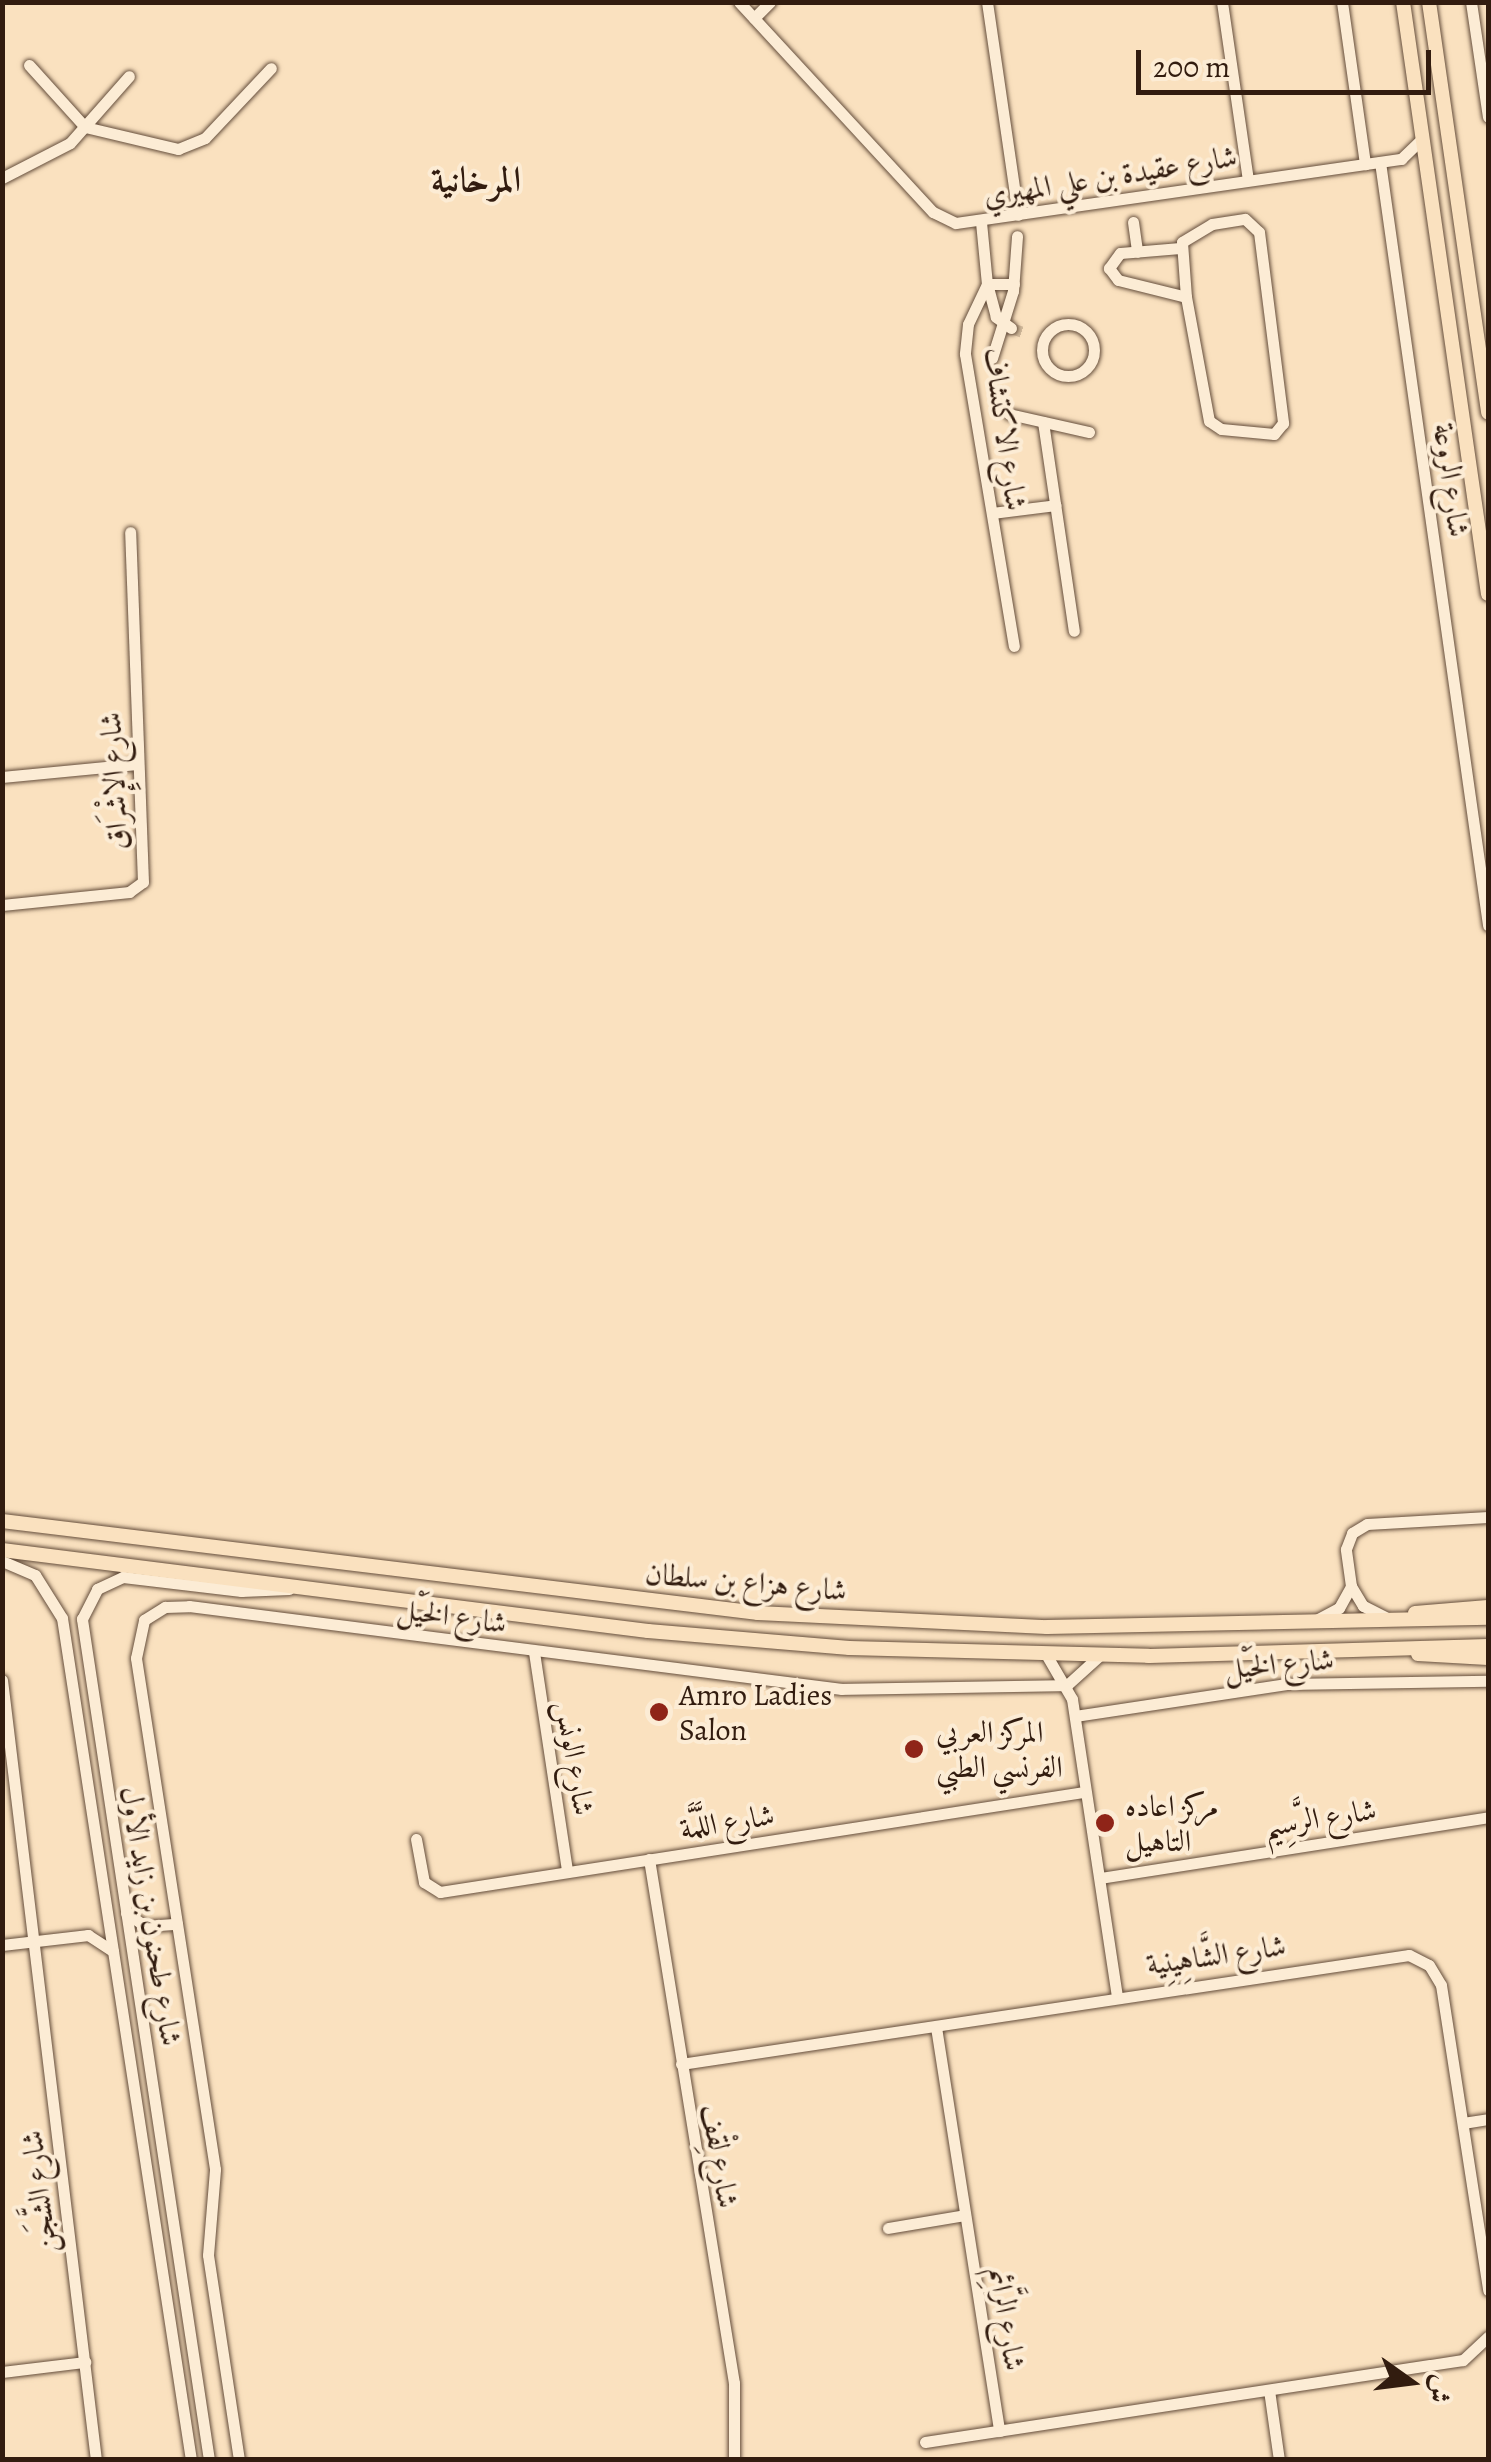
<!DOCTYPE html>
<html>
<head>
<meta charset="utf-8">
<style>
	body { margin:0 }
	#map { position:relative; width:1491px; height:2462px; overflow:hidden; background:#fae1bf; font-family:Alegreya,Amiri,serif }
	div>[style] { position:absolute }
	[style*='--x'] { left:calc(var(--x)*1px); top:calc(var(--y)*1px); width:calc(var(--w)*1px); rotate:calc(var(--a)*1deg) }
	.minor-tunnel>* { height:11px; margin-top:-5.5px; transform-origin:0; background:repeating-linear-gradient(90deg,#d2ba9c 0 11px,transparent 0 16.5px) }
	.roads { filter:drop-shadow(0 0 2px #644d3b) drop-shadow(0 0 2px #644d3b) }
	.minor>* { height:11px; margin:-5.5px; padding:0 5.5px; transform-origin:5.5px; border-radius:5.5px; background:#fcecd5 }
	.minor>.ring { margin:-5.5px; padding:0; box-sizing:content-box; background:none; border:11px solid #fcecd5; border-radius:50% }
	.major>* { height:14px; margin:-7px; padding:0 7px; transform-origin:7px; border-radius:7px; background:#fae1bf }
	.dots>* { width:28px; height:28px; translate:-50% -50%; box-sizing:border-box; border:5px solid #fcecd5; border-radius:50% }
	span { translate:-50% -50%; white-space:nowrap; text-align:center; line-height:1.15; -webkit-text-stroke:8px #fcecd5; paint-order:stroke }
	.street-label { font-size:30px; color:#321c0f }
	.poi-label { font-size:30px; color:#321c0f }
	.left { translate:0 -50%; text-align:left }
	.quarter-label { font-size:35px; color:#321c0f; font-weight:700 }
	.frame { position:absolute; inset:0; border:5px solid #321c0f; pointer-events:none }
	.north { position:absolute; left:1361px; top:2332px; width:100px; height:100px; -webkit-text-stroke:8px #fcecd5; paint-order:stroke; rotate:104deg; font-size:28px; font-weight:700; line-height:40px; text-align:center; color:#321c0f }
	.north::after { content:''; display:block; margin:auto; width:35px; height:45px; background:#321c0f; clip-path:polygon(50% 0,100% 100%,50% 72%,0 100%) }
	.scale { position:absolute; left:1136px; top:50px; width:295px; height:45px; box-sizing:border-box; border:5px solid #321c0f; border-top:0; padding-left:12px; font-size:30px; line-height:35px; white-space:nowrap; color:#321c0f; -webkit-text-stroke:8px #fcecd5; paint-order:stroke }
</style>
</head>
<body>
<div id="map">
	<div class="minor-tunnel">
		<i style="--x:1011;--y:328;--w:16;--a:18"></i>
	</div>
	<div class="roads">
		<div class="minor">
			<i style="--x:739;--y:2;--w:286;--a:47.3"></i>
			<i style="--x:933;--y:212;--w:25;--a:26"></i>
			<i style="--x:956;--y:223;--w:450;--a:-8.2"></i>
			<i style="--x:1401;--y:159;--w:30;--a:-44"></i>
			<i style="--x:987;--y:2;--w:215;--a:81.7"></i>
			<i style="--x:1222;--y:2;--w:180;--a:81.7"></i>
			<i style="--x:1342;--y:2;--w:164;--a:81.9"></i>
			<i style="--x:1471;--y:2;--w:116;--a:81.6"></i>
			<i style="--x:754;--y:18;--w:23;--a:-45"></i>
			<i style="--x:29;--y:65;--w:84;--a:47.9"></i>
			<i style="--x:85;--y:127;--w:96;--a:13.3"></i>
			<i style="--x:178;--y:149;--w:29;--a:-22"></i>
			<i style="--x:205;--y:138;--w:96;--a:-46.7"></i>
			<i style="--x:1380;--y:162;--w:771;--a:81.94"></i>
			<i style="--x:2;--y:178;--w:76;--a:-27.2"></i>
			<i style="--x:70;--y:143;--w:89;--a:-48.6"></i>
			<i style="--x:1245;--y:219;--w:19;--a:43"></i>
			<i style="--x:1259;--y:232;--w:193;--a:82.8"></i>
			<i style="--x:1283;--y:423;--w:14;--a:129"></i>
			<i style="--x:1274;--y:434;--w:53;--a:-174.6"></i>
			<i style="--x:1221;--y:429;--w:14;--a:-146"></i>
			<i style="--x:1209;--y:421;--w:126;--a:-100.5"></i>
			<i style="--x:1186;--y:297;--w:55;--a:-94.2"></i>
			<i style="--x:1182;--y:242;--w:35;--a:-31"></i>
			<i style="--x:1212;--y:224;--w:33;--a:-9"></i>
			<i style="--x:981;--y:222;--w:62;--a:84.5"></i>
			<i style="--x:987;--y:284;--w:44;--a:115.4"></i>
			<i style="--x:968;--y:324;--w:30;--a:96"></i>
			<i style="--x:965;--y:354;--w:296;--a:80.5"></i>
			<i style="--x:1133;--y:222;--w:30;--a:82"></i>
			<i style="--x:1180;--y:248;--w:60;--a:175.2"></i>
			<i style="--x:1120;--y:253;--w:19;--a:126"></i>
			<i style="--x:1109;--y:268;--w:15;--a:53"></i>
			<i style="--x:1118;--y:280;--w:70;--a:14"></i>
			<i class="ring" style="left:1042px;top:324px;width:41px;height:41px"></i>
			<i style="--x:1011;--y:328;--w:19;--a:-144"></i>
			<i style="--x:996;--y:317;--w:34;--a:-105"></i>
			<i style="--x:987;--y:284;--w:27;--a:0"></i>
			<i style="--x:992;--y:358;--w:70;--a:-72.6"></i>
			<i style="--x:1013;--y:291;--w:55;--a:-85.8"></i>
			<i style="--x:1009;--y:414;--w:82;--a:12.7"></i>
			<i style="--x:1043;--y:422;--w:211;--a:81.6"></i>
			<i style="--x:992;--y:513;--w:64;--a:-7.1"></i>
			<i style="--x:2;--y:777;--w:135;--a:-5.5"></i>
			<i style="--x:2;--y:905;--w:128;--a:-5.8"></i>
			<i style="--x:129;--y:892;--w:17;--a:-36"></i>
			<i style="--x:143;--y:882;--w:350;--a:-92.1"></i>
			<i style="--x:2;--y:1561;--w:36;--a:23"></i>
			<i style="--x:35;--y:1575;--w:51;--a:57.9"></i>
			<i style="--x:62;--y:1618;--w:852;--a:81.29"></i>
			<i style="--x:1387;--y:1618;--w:27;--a:-153"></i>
			<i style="--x:1363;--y:1606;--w:23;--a:-121"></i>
			<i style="--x:1351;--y:1586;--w:37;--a:-98"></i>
			<i style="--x:1346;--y:1549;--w:17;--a:-69"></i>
			<i style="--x:1352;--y:1533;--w:17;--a:-31"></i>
			<i style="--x:1367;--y:1524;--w:121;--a:-3.3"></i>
			<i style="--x:1316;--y:1620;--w:26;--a:-28"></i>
			<i style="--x:1339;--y:1608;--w:25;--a:-61"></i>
			<i style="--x:534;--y:1652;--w:221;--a:81.4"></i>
			<i style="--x:1047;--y:1656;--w:50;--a:59.8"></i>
			<i style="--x:1072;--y:1699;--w:299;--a:81.4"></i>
			<i style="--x:2;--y:1680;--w:786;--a:83.13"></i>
			<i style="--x:1067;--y:1685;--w:43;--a:-42.2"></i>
			<i style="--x:1075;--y:1716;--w:214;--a:-8.6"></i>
			<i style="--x:1287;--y:1684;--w:201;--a:-0.9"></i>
			<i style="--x:416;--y:1839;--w:44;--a:79.5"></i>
			<i style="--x:424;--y:1882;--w:19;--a:32"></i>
			<i style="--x:440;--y:1892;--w:652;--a:-8.83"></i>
			<i style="--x:649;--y:1859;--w:531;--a:80.79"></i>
			<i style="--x:734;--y:2383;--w:77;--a:90"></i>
			<i style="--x:1100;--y:1878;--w:393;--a:-8.9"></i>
			<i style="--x:126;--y:1913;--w:23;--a:34"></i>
			<i style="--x:145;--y:1926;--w:32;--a:-4"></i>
			<i style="--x:2;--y:1945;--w:87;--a:-6.6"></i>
			<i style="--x:88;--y:1935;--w:30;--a:33"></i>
			<i style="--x:936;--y:2027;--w:409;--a:81.1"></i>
			<i style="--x:681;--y:2064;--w:736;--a:-8.52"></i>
			<i style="--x:1409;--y:1955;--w:22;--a:27"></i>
			<i style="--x:1429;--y:1965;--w:23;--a:59"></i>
			<i style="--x:1441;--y:1985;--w:309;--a:81.2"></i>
			<i style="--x:1463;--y:2123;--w:25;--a:-9"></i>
			<i style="--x:888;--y:2228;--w:78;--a:-9.6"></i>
			<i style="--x:2;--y:2372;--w:84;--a:-6.9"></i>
			<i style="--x:1269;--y:2390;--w:71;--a:81.9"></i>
			<i style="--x:925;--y:2442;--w:544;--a:-8.67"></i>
			<i style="--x:1463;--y:2360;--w:34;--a:-43"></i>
			<i style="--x:209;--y:2460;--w:851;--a:-98.59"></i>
			<i style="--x:82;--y:1619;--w:34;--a:-63"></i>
			<i style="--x:97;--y:1589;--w:29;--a:-25"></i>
			<i style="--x:123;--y:1577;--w:119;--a:6.8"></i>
			<i style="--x:241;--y:1591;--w:48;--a:-2.4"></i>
			<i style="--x:239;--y:2460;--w:207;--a:-98.6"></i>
			<i style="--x:208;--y:2255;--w:86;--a:-85.3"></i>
			<i style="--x:215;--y:2169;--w:517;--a:-98.79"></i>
			<i style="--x:136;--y:1658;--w:39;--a:-78"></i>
			<i style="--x:144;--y:1620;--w:25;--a:-32"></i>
			<i style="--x:165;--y:1607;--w:24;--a:-2"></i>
			<i style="--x:189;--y:1606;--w:658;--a:7.24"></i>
			<i style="--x:842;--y:1689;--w:225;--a:-1"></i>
		</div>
		<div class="major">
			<i style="--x:1403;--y:2;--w:598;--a:81.83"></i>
			<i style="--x:1429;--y:2;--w:415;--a:81.8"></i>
			<i style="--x:2;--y:1521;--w:762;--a:6.94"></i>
			<i style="--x:758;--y:1613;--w:289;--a:2.8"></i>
			<i style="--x:1047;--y:1627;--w:441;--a:-1.2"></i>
			<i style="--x:2;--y:1550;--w:651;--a:7.15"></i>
			<i style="--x:648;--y:1631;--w:202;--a:4.8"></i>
			<i style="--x:849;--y:1648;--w:299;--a:1.5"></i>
			<i style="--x:1148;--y:1656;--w:340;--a:-1.7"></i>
			<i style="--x:1415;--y:1613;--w:73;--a:-4.7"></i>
			<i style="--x:1418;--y:1654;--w:70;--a:3.3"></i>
		</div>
	</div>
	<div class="dots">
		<i style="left:659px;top:1712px;background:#8f2418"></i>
		<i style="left:914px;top:1749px;background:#8f2418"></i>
		<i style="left:1105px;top:1823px;background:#8f2418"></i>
	</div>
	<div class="street-label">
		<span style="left:1110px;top:176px;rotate:-9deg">شارع عقيدة بن علي المهيري</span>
		<span style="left:1005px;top:429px;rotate:82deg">شارع الاكتشاف</span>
		<span style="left:1451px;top:480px;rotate:82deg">شارع الروعة</span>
		<span style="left:114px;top:781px;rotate:-93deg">شارع الإِشْرَاق</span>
		<span style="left:746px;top:1582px;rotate:5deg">شارع هزاع بن سلطان</span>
		<span style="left:452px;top:1616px;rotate:8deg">شارع الخَيْل</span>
		<span style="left:1279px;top:1664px;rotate:-5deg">شارع الخَيْل</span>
		<span style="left:575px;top:1758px;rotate:81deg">شارع الونس</span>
		<span style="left:1320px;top:1818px;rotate:-9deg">شارع الرَّسِيم</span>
		<span style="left:727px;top:1822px;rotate:-9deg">شارع اللَّمَّة</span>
		<span style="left:151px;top:1916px;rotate:81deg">شارع طحنون بن زايد الأول</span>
		<span style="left:1216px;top:1955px;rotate:-8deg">شارع الشَّاهِينِية</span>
		<span style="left:720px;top:2156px;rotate:81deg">شارع لِقْف</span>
		<span style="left:39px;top:2192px;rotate:-97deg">شارع الشَّجَن</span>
		<span style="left:1007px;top:2319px;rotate:81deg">شارع الرَّائِم</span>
	</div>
	<div class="poi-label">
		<span class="left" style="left:679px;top:1712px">Amro Ladies<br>Salon</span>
		<span class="left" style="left:936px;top:1749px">المركز العربي<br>الفرنسي الطبي</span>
		<span class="left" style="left:1125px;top:1823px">مركز اعاده<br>التاهيل</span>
	</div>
	<div class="quarter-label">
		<span style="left:476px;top:179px">المرخانية</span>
	</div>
	<div class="frame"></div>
	<div class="north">ش</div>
	<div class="scale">200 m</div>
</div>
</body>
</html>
